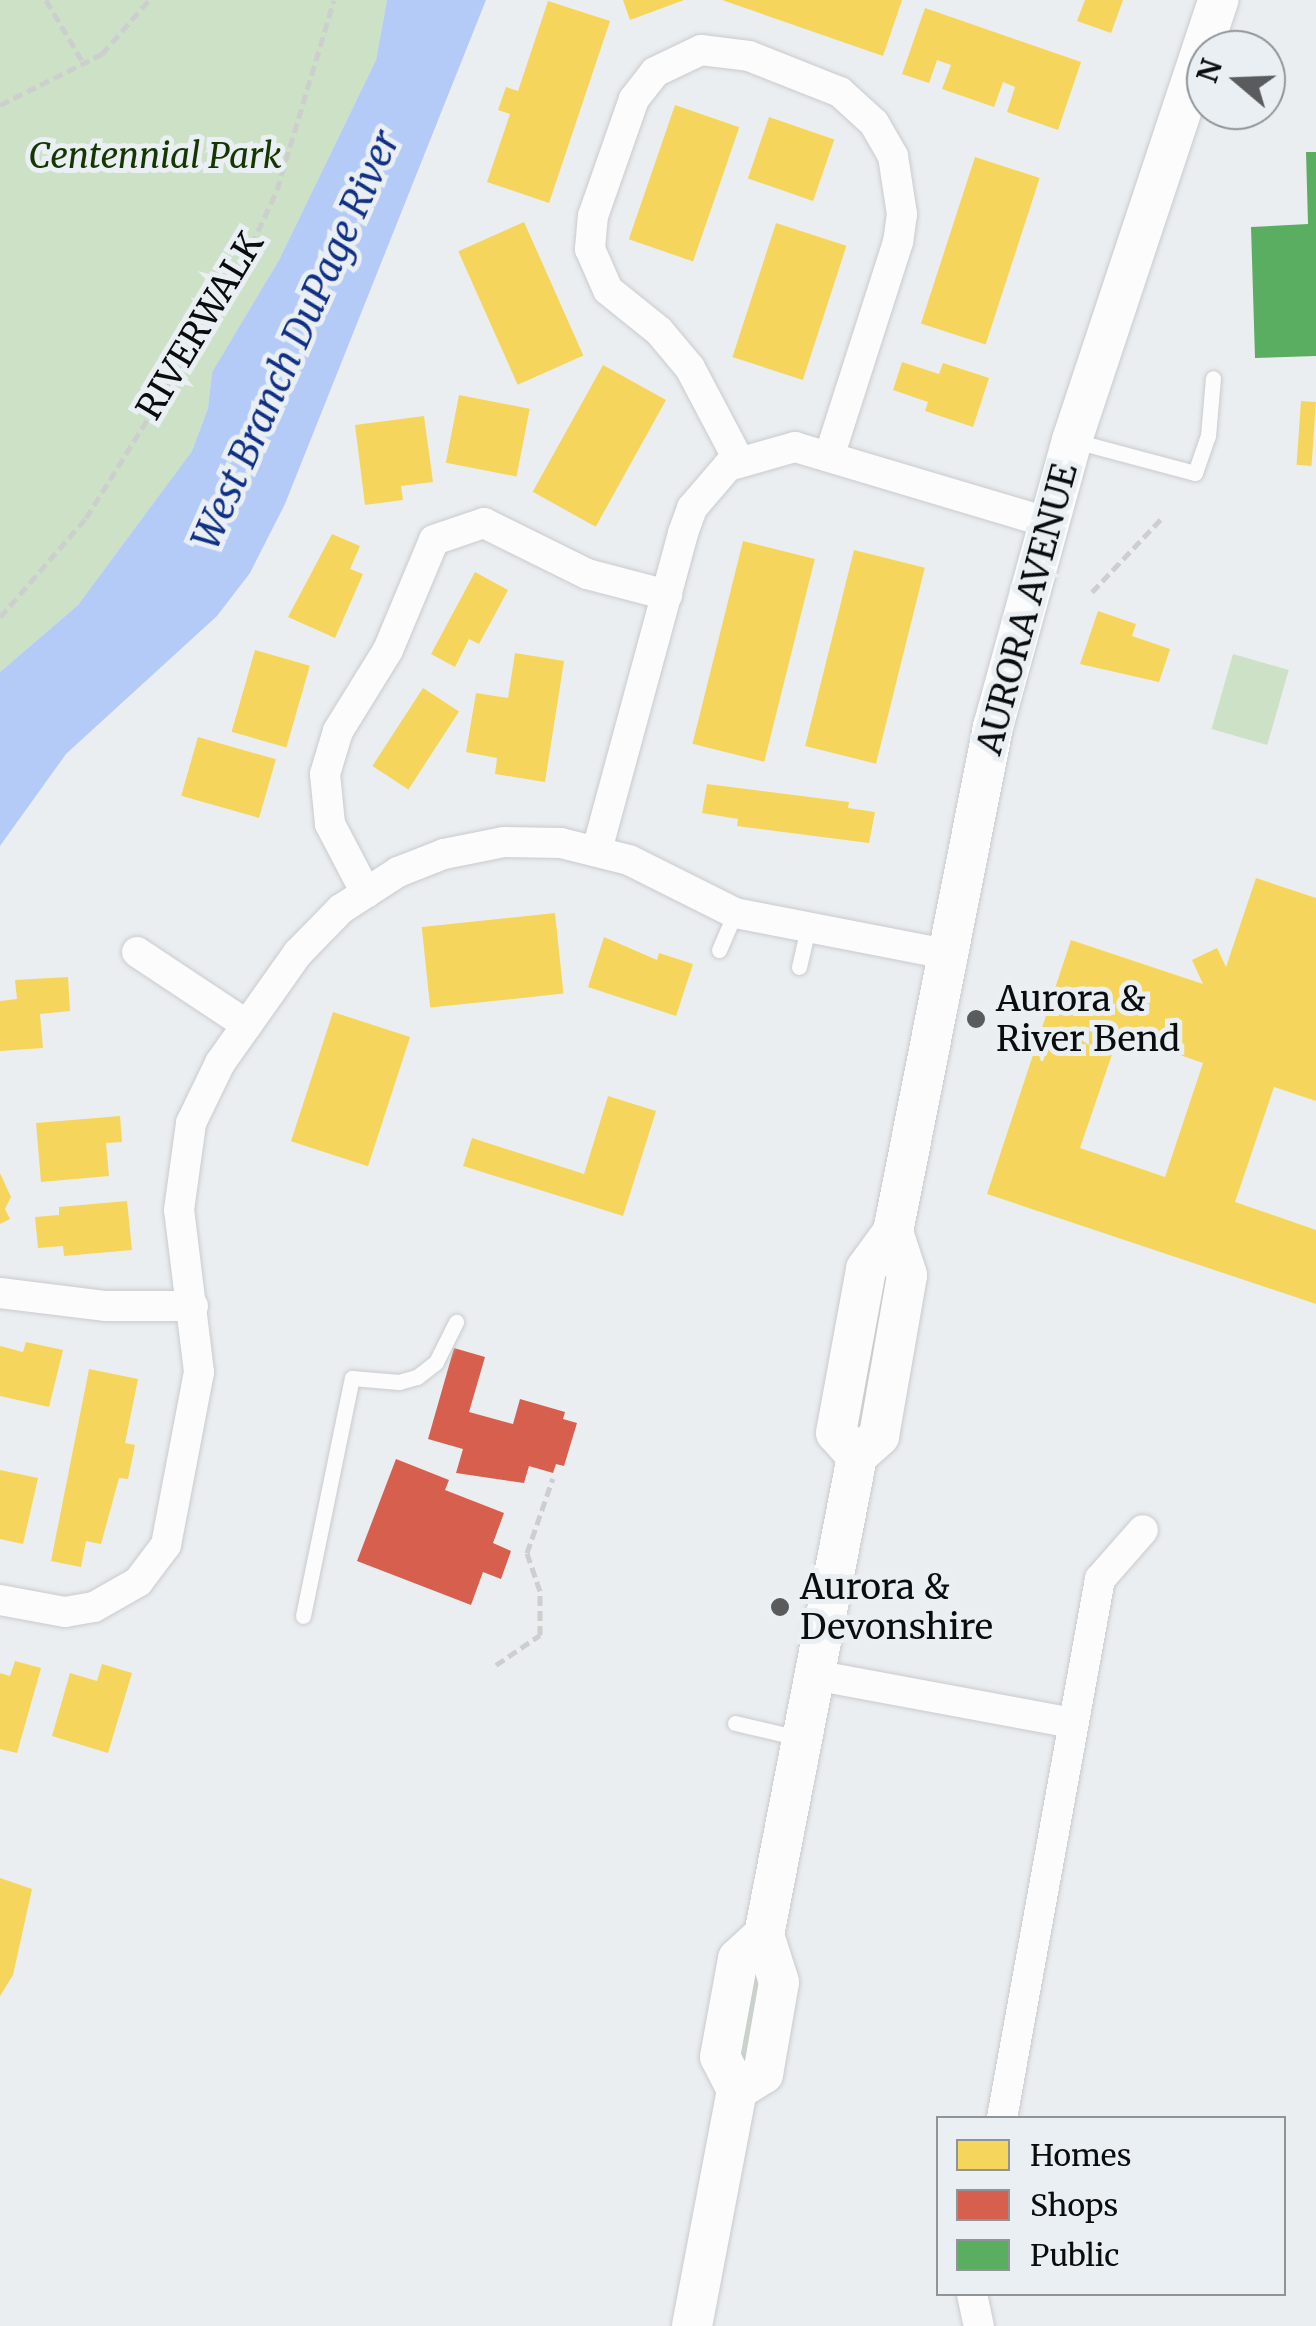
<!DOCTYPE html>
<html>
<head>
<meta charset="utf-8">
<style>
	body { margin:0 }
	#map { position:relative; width:1316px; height:2326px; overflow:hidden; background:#ebeef1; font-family:Merriweather,serif }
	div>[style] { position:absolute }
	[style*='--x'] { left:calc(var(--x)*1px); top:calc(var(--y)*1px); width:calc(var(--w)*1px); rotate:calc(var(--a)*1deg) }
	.green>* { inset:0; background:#cce1c6; transform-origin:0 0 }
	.water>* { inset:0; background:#b5cbf7 }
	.homes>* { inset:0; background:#f6d55c; transform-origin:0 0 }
	.shops>* { inset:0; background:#d6604d }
	.public>* { inset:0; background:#5aae61 }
	.path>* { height:5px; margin-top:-2.5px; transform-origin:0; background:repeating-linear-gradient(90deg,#cdcfcf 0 10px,transparent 0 15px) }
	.roads { filter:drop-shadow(0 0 2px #c9cbcd) drop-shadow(0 0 2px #c9cbcd) }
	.service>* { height:15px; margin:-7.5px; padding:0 7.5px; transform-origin:7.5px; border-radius:7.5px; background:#fcfcfd }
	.minor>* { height:30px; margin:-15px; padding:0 15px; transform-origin:15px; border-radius:15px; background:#fcfcfd }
	.secondary>* { height:40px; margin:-20px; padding:0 20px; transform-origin:20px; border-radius:20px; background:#fcfcfd }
	.dots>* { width:28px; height:28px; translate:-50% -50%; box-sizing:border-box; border:5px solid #e9eff3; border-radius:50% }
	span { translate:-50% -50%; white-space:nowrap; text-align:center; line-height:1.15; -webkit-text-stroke:10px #e9eff3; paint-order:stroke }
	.park-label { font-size:35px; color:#153600; font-style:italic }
	.street-label { font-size:35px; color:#0a0c0e }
	.poi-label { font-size:35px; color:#0a0c0e }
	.left { translate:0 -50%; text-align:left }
	.water-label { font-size:38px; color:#103085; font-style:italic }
	.legend { position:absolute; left:936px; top:2116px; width:350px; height:180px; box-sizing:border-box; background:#e9eff3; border:2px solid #909497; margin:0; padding:12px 18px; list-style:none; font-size:30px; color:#0a0c0e }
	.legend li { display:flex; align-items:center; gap:20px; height:50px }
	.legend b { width:50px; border:2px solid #909497 }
	.north { position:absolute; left:1186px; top:30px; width:100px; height:100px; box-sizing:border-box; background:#e9eff3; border:2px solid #909497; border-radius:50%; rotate:289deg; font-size:28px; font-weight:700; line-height:40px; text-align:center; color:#0a0c0e }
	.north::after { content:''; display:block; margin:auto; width:35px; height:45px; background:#595b5d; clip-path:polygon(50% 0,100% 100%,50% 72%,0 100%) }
</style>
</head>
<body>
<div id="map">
	<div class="green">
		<i style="clip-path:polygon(0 0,387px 0,376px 60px,279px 260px,212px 372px,208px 408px,192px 451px,78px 605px,0 672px)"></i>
		<i style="left:1233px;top:654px;width:58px;height:78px;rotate:16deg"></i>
		<i style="clip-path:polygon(758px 1950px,764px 1951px,746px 2068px,737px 2066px)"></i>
	</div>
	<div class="water">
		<i style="clip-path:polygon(387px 0,486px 0,285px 504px,250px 573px,217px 616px,66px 754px,0 846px,0 672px,78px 605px,192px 451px,208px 408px,212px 372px,279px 260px,376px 60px)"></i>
	</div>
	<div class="homes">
		<i style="clip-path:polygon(623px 0,684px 0,630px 20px)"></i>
		<i style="clip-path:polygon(722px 0,902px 0,883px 56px)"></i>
		<i style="clip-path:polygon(1085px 0,1123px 0,1111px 33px,1077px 21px)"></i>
		<i style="clip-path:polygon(548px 1px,610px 21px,549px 203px,487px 182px,510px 114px,498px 110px,506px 87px,518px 91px)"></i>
		<i style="clip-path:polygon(925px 8px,1081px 62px,1058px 130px,1007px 112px,1015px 87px,1003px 82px,994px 107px,942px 89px,951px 65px,937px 60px,929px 83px,902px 74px)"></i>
		<i style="left:675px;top:105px;width:68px;height:142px;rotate:19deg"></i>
		<i style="left:769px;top:117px;width:69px;height:65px;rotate:19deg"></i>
		<i style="left:975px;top:157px;width:68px;height:175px;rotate:18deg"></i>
		<i style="left:524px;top:222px;width:146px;height:72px;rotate:66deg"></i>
		<i style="left:776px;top:223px;width:74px;height:141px;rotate:18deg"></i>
		<i style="clip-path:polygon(902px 362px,939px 374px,943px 363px,989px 378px,973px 427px,925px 411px,928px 402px,893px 390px)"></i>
		<i style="left:603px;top:365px;width:72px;height:145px;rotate:29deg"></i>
		<i style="left:459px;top:395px;width:72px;height:69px;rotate:11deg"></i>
		<i style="left:1301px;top:401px;width:15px;height:64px;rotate:4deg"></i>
		<i style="clip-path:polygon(424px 416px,433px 482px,401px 486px,403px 500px,365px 505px,355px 425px)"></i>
		<i style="clip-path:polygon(332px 534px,360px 546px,350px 569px,363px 574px,335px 638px,288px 617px)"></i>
		<i style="left:743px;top:541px;width:74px;height:209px;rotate:14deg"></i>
		<i style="left:854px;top:550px;width:73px;height:202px;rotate:14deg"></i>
		<i style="clip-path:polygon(475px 572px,508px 590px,479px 644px,469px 639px,455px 667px,431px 654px)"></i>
		<i style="clip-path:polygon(1098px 611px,1136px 624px,1132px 636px,1170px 649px,1159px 682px,1080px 664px)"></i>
		<i style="left:255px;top:650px;width:57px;height:85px;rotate:16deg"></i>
		<i style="clip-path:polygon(515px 653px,564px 661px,545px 782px,495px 774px,497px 758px,466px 752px,476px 693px,508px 698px)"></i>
		<i style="left:423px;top:688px;width:43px;height:93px;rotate:33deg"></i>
		<i style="left:198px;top:737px;width:81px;height:61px;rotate:16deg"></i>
		<i style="clip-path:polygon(707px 784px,849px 802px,848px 808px,875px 812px,869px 843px,737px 826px,738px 819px,702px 813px)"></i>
		<i style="clip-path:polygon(evenodd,1256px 878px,1316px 898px,1316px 1101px,1274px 1087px,1235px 1202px,1316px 1230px,1316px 1304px,987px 1194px,1071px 940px,1203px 984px,1192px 960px,1217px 948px,1226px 967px,1256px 878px,1119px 1034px,1203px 1063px,1165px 1177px,1080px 1148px,1119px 1034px)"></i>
		<i style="left:555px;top:913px;width:81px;height:134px;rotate:84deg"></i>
		<i style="clip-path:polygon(604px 937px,657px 960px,659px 953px,693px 964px,676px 1016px,588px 987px)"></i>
		<i style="clip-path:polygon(68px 977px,70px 1011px,40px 1014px,43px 1048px,0 1051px,0 1001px,17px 999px,15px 980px)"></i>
		<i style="left:333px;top:1012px;width:81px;height:136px;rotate:18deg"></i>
		<i style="clip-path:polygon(608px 1096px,656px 1111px,623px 1216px,463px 1166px,472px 1138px,584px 1174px)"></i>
		<i style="clip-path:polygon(120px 1116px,122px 1142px,106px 1143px,109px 1176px,41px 1182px,36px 1123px)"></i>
		<i style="clip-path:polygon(0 1173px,11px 1197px,5px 1209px,10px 1219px,0 1224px)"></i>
		<i style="clip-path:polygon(127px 1201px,132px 1250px,64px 1256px,63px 1246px,38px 1248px,35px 1217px,59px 1215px,59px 1207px)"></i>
		<i style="clip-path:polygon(26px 1342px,63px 1350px,49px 1407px,0 1396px,0 1346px,23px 1352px)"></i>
		<i style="clip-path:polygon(89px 1369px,138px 1379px,125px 1443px,135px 1445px,128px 1479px,119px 1478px,101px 1544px,86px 1541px,81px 1567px,51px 1561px)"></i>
		<i style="clip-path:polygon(0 1470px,38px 1478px,23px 1544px,0 1539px)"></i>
		<i style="clip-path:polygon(15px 1661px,41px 1668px,17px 1753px,0 1749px,0 1673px,10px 1676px)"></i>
		<i style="clip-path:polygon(102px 1664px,132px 1673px,108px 1753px,52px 1736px,70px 1673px,97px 1681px)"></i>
		<i style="clip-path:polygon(0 1878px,32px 1889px,13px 1975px,0 1996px)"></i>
	</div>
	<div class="shops">
		<i style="clip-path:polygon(454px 1348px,485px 1357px,469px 1412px,513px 1424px,520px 1399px,565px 1412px,563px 1419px,577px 1423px,564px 1466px,556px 1464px,553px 1473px,529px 1466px,524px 1483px,456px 1473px,463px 1449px,428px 1439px)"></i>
		<i style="clip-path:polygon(396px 1459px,449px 1480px,445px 1490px,504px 1513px,493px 1543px,511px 1551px,501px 1579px,483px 1572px,471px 1605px,357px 1561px)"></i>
	</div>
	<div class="public">
		<i style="clip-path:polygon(1306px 152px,1316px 152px,1316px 356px,1255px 358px,1251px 227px,1308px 224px)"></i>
	</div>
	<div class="path">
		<i style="--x:46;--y:0;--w:74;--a:59.3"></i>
		<i style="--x:0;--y:105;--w:114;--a:-26.6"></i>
		<i style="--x:102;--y:54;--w:72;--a:-49"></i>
		<i style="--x:1092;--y:592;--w:100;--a:-46.6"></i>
		<i style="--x:0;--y:617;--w:131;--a:-49"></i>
		<i style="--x:86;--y:518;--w:290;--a:-58.1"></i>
		<i style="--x:239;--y:272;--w:90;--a:-65.1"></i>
		<i style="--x:277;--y:190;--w:198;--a:-73.3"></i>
		<i style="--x:496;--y:1665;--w:53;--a:-34.3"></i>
		<i style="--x:540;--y:1635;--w:44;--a:-90"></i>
		<i style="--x:540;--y:1591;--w:40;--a:-108.9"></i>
		<i style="--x:527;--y:1553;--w:79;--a:-70.9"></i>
	</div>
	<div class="roads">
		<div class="service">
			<i style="--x:1075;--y:441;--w:124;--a:14.9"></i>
			<i style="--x:1195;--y:473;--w:39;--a:-71"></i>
			<i style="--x:1208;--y:436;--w:58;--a:-85.1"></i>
			<i style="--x:719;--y:950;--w:40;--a:-66.6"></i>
			<i style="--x:799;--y:967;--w:39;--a:-77"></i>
			<i style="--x:303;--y:1616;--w:243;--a:-78.4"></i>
			<i style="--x:352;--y:1378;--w:47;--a:4.9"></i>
			<i style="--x:399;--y:1382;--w:19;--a:-16"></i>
			<i style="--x:417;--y:1377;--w:24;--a:-38"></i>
			<i style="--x:436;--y:1362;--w:45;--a:-63.4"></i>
			<i style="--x:735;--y:1723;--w:66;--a:13.2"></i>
		</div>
		<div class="minor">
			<i style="--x:738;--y:459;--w:103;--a:-117.8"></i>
			<i style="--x:690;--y:368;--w:48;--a:-130"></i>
			<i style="--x:659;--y:331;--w:65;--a:-141.2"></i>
			<i style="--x:608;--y:290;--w:45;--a:-113.7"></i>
			<i style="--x:590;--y:249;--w:33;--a:-85"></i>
			<i style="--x:593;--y:216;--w:124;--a:-70.7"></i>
			<i style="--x:634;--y:99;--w:34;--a:-52"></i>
			<i style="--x:655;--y:72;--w:51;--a:-25.6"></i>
			<i style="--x:701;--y:50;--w:48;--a:7.1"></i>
			<i style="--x:749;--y:56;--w:98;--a:21.6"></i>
			<i style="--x:840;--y:92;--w:46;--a:42.4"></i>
			<i style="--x:874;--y:123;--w:38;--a:60"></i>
			<i style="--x:893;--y:156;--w:59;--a:81.2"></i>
			<i style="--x:902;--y:214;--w:28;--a:98"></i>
			<i style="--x:898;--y:242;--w:223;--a:107.8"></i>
			<i style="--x:597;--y:850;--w:328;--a:-74.8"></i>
			<i style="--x:683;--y:533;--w:27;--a:-70"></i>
			<i style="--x:692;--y:508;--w:55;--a:-49.4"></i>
			<i style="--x:728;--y:466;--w:70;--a:-15.8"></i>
			<i style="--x:795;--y:447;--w:262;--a:16.6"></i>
			<i style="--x:366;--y:893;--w:78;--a:-117.6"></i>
			<i style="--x:330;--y:824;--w:50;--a:-95.7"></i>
			<i style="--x:325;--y:774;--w:45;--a:-73.2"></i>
			<i style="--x:338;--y:731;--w:95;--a:-58.3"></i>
			<i style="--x:388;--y:650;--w:119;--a:-67.3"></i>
			<i style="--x:434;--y:540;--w:53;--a:-18.8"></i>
			<i style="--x:484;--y:523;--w:115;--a:26.3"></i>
			<i style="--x:587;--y:574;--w:83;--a:14.7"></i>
			<i style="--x:137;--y:952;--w:132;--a:33.6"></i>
			<i style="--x:0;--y:1293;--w:107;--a:7"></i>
			<i style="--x:106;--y:1306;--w:87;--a:0"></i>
			<i style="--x:0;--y:1600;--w:66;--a:10.5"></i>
			<i style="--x:65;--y:1612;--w:29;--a:-10"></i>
			<i style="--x:94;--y:1607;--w:51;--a:-29.6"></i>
			<i style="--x:138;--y:1582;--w:46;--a:-52.9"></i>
			<i style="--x:166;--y:1545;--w:176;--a:-79.2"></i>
			<i style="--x:199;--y:1372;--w:163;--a:-97"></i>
			<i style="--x:179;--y:1210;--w:88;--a:-82.1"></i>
			<i style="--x:191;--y:1123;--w:67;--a:-64.2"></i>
			<i style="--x:220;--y:1063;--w:135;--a:-54.7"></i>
			<i style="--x:298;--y:953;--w:62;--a:-45.7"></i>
			<i style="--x:341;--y:909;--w:68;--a:-33"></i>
			<i style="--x:398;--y:872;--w:49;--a:-21.4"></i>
			<i style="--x:444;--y:854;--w:61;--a:-11.3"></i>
			<i style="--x:504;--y:842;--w:57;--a:1"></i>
			<i style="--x:561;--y:843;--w:70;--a:14"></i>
			<i style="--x:629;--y:860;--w:119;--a:26.6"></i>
			<i style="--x:735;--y:913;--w:215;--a:11"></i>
			<i style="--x:814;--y:1675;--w:263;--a:10.5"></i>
			<i style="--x:1002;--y:2118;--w:548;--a:-79.7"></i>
			<i style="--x:1100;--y:1579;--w:65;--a:-48.7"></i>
			<i style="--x:972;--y:2294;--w:33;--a:78"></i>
		</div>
		<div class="secondary">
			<i style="--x:857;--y:1456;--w:31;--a:-132"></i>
			<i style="--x:836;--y:1433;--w:167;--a:-79.6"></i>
			<i style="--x:866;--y:1269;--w:46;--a:-53.9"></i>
			<i style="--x:893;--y:1232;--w:515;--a:-78.8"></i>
			<i style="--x:993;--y:727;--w:298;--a:-74.6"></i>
			<i style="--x:1072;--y:440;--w:464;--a:-71.6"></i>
			<i style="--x:737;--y:2090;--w:31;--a:-32"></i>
			<i style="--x:763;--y:2074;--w:93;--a:-80.1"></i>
			<i style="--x:779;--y:1982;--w:49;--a:-107.7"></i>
			<i style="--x:764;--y:1935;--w:488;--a:-79"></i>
			<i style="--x:857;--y:1456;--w:30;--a:-42"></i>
			<i style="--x:879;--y:1436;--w:163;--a:-80.1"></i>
			<i style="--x:907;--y:1275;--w:45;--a:-108"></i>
			<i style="--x:692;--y:2326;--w:240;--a:-79.2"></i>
			<i style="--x:737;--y:2090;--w:37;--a:-117"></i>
			<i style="--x:720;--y:2057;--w:100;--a:-79.6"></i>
			<i style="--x:738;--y:1959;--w:35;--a:-43"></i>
		</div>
	</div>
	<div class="dots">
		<i style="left:976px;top:1019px;background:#595b5d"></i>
		<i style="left:780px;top:1607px;background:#595b5d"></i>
	</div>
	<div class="park-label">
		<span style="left:155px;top:156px">Centennial Park</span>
	</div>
	<div class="street-label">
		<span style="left:200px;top:326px;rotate:-59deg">RIVERWALK</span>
		<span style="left:1027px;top:609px;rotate:-75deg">AURORA AVENUE</span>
	</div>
	<div class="poi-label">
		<span class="left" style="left:996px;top:1019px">Aurora &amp;<br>River Bend</span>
		<span class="left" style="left:800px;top:1607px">Aurora &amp;<br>Devonshire</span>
	</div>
	<div class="water-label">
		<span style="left:296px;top:340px;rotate:-66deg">West Branch DuPage River</span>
	</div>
	<ul class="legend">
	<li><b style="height:28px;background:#f6d55c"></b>Homes</li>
	<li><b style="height:28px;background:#d6604d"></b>Shops</li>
	<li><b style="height:28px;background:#5aae61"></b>Public</li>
	</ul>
	<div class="north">N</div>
</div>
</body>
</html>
